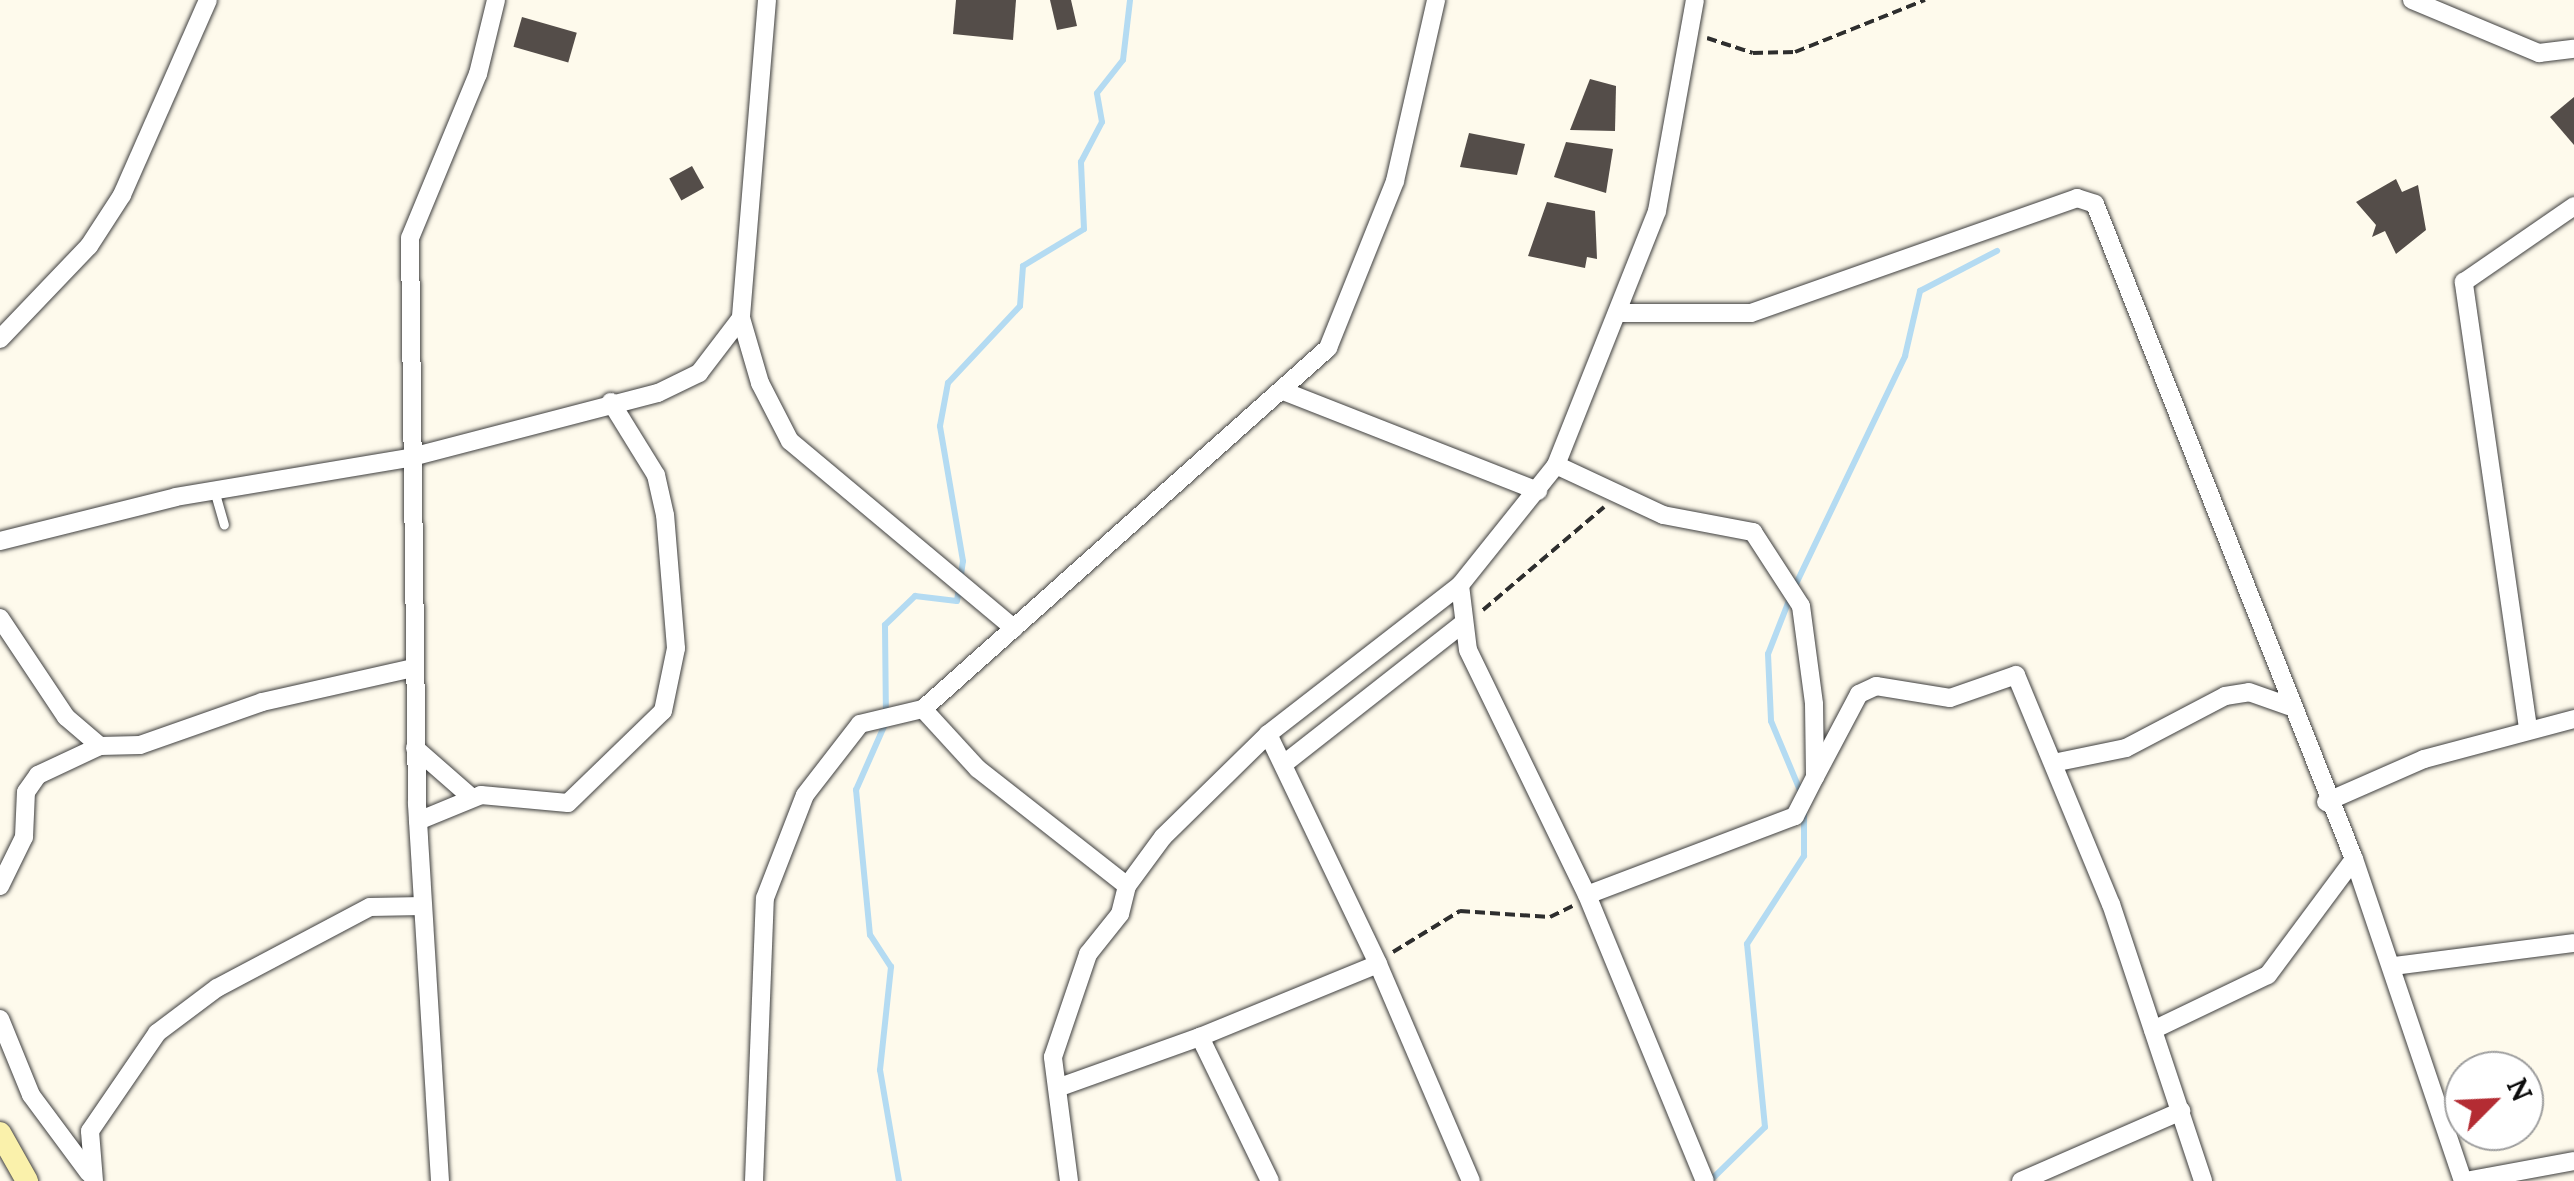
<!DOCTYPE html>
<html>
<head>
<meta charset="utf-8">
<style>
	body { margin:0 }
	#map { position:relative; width:2574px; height:1181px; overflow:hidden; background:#fefaec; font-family:Lora,serif }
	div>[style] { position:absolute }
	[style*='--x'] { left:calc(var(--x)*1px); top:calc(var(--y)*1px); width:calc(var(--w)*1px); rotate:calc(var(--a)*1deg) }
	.stream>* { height:6px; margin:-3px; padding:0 3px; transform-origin:3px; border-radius:3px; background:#b4dbf2 }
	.building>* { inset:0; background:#544d49; transform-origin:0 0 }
	.path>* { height:4px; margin-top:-2px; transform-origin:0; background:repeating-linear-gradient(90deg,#2e2e2e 0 10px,transparent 0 15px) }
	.roads { filter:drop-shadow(0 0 2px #3f3f3f) drop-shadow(0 0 2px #3f3f3f) }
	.lane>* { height:9px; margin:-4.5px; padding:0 4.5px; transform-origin:4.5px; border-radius:4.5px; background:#fff }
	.street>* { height:18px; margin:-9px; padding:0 9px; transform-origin:9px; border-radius:9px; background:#fff }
	.secondary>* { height:22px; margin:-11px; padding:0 11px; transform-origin:11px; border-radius:11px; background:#faf1ab }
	span { translate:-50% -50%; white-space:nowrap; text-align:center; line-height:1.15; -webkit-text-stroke:10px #fff; paint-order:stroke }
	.north { position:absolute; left:2444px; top:1051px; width:100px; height:100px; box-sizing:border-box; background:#fff; border:2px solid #9e9e9e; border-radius:50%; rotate:66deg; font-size:28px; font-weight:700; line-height:40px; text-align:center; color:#0c0c0c }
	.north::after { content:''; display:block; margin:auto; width:35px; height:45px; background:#b42c33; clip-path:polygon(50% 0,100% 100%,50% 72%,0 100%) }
</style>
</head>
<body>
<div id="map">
	<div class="stream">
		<i style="--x:1795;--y:586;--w:255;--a:-64.4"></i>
		<i style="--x:1905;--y:356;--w:67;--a:-77"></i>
		<i style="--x:1920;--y:291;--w:87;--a:-27.5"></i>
		<i style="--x:1790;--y:598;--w:60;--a:111.4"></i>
		<i style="--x:1768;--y:654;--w:67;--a:87.4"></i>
		<i style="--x:1771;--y:721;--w:80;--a:67.3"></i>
		<i style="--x:899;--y:1181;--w:113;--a:-99.7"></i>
		<i style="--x:880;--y:1070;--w:104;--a:-83.9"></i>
		<i style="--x:891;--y:967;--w:38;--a:-123"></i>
		<i style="--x:870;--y:935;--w:146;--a:-95.5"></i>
		<i style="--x:856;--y:790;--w:74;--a:-66.2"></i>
		<i style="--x:886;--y:722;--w:97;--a:-90.6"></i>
		<i style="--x:885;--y:625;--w:42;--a:-44"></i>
		<i style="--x:915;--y:596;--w:42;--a:6.8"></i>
		<i style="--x:957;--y:601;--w:40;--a:-81.5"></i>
		<i style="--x:963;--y:561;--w:137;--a:-99.7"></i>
		<i style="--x:940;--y:426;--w:44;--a:-79.5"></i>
		<i style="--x:948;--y:383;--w:105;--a:-46.9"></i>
		<i style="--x:1020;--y:306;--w:40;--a:-85.7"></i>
		<i style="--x:1023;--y:266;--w:71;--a:-31.2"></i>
		<i style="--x:1084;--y:229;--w:67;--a:-92.6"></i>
		<i style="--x:1081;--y:162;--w:45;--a:-62.3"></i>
		<i style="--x:1102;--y:122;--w:29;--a:-100"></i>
		<i style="--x:1097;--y:93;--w:42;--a:-51.8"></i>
		<i style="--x:1123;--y:60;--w:60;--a:-83.3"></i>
		<i style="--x:1710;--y:1181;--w:77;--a:-44.5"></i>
		<i style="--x:1765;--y:1127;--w:184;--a:-95.6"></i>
		<i style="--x:1747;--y:944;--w:105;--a:-57.1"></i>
		<i style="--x:1804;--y:856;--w:44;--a:-90"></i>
	</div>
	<div class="building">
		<i style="clip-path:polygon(956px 0,1016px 0,1013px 40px,953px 34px)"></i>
		<i style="clip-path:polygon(1050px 0,1071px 0,1077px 26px,1057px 30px)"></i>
		<i style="left:522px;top:17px;width:57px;height:31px;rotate:16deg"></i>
		<i style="clip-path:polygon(1590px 79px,1616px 86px,1615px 131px,1570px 130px)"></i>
		<i style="clip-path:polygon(2574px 97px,2574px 145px,2550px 117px)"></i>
		<i style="clip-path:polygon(1469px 133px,1525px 144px,1517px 175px,1460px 167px)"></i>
		<i style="clip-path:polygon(1566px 142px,1613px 149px,1606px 193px,1554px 177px)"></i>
		<i style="left:692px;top:166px;width:25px;height:26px;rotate:61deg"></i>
		<i style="clip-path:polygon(2396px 179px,2402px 192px,2418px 185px,2426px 230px,2396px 254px,2385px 231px,2372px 237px,2376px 225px,2356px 202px)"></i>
		<i style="clip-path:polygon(1547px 202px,1595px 211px,1597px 259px,1587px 257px,1585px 268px,1528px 256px)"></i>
	</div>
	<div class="path">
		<i style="--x:1707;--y:38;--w:48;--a:18.1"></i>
		<i style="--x:1753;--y:53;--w:42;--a:-1.4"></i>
		<i style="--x:1795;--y:52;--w:140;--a:-21.8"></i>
		<i style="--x:1483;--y:610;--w:159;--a:-40.4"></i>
		<i style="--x:1393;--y:952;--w:79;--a:-31.5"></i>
		<i style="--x:1460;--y:911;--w:90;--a:3.8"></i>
		<i style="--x:1550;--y:917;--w:25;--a:-26"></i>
	</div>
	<div class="roads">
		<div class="lane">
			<i style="--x:214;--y:490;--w:36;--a:74"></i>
		</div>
		<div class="street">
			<i style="--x:767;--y:0;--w:319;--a:94.7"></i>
			<i style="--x:741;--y:318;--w:68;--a:73.7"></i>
			<i style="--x:760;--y:383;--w:65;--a:62.7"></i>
			<i style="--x:790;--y:441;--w:292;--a:39.9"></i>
			<i style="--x:2412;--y:0;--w:138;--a:22.7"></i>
			<i style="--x:2539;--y:53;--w:35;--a:-7"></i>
			<i style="--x:1618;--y:313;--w:133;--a:0"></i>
			<i style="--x:1751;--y:313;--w:346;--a:-19.4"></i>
			<i style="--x:2077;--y:198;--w:19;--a:18"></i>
			<i style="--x:2095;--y:204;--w:704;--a:68.43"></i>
			<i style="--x:2354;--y:859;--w:340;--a:71.3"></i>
			<i style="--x:0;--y:339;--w:129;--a:-46.3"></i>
			<i style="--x:89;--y:246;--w:61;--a:-57.1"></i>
			<i style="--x:122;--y:195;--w:213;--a:-66.2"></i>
			<i style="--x:1283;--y:391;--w:274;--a:21.4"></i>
			<i style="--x:1556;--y:465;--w:118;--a:25"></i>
			<i style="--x:1663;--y:515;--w:92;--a:10.7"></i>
			<i style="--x:1753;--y:532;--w:88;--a:57"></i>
			<i style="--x:1801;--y:606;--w:99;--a:82.4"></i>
			<i style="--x:1814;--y:704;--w:73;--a:89.2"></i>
			<i style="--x:1815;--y:777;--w:44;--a:117.1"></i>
			<i style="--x:1795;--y:816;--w:222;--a:159.2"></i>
			<i style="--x:0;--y:541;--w:181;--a:-14"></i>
			<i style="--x:176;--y:497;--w:235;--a:-9.5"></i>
			<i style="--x:408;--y:458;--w:258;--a:-14.6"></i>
			<i style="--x:658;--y:393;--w:46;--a:-26"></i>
			<i style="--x:699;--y:373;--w:69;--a:-52.6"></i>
			<i style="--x:1460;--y:585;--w:65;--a:83"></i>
			<i style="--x:1468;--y:650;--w:272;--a:64.1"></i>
			<i style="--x:1587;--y:895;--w:309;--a:67.6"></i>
			<i style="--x:0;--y:618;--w:119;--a:56.3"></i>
			<i style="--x:66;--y:717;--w:45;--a:40.5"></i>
			<i style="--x:100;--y:746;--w:40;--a:-1.4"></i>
			<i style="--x:140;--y:745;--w:129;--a:-19.4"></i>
			<i style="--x:262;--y:702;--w:155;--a:-12.7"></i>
			<i style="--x:923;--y:709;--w:81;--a:47.5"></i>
			<i style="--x:978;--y:769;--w:189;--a:38.1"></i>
			<i style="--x:2528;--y:728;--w:451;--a:-98.2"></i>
			<i style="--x:2464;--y:282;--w:134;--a:-34.6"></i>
			<i style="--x:1268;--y:734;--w:255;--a:64.4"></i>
			<i style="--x:415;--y:748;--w:74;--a:41.2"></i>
			<i style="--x:2058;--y:762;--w:69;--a:-11.6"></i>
			<i style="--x:2126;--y:748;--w:112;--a:-27.7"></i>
			<i style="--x:2225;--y:696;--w:24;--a:-9"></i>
			<i style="--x:2249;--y:692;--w:42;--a:19.3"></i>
			<i style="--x:1285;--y:763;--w:225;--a:-38.1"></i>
			<i style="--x:1815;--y:777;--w:94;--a:-62.1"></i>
			<i style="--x:1859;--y:694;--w:19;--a:-25"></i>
			<i style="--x:1876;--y:686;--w:75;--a:9.2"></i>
			<i style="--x:1950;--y:698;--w:70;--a:-19.2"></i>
			<i style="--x:2016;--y:675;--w:248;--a:67.5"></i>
			<i style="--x:2111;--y:904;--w:292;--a:71.6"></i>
			<i style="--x:2326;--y:802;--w:107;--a:-23.7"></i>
			<i style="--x:2424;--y:759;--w:155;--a:-14.9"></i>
			<i style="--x:418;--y:821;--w:68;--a:-22.4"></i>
			<i style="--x:481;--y:795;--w:87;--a:5.3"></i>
			<i style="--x:568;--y:803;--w:132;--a:-44.1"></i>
			<i style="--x:663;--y:711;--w:64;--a:-78.3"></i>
			<i style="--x:676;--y:648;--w:133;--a:-94.7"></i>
			<i style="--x:665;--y:515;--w:41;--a:-102.7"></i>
			<i style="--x:656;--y:475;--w:86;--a:-121.7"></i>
			<i style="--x:0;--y:886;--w:55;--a:-63.9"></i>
			<i style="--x:24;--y:837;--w:45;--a:-87.5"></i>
			<i style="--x:26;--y:792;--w:21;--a:-55"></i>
			<i style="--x:38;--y:775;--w:68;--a:-25.1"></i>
			<i style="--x:2394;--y:966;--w:181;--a:-7.3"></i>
			<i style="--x:0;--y:1019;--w:82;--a:67.8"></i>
			<i style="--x:31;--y:1095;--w:97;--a:53.4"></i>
			<i style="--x:2153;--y:1030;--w:127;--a:-25.6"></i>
			<i style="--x:2268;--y:975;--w:144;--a:-53.4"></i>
			<i style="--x:1200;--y:1037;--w:192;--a:-22.3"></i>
			<i style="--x:1378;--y:964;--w:236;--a:66.8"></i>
			<i style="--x:1060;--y:1087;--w:149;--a:-19.7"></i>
			<i style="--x:1200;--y:1037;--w:160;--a:64.1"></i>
			<i style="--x:94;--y:1181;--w:50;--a:-94.6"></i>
			<i style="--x:90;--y:1131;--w:119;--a:-55.6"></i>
			<i style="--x:157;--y:1033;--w:75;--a:-36.9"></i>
			<i style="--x:217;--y:988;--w:173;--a:-27.9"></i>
			<i style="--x:370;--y:907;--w:53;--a:-1.1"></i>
			<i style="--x:440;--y:1181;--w:378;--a:-93.5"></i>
			<i style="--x:417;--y:804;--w:566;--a:-90.71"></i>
			<i style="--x:410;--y:238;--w:178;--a:-67.5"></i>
			<i style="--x:478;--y:74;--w:76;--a:-76.3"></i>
			<i style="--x:754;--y:1181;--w:283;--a:-87.8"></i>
			<i style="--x:765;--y:898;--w:110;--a:-68.8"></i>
			<i style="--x:805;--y:795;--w:90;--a:-52.2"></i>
			<i style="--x:860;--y:724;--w:65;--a:-13.4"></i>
			<i style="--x:923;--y:709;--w:543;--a:-41.71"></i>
			<i style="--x:1328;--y:348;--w:180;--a:-68.1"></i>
			<i style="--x:1395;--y:181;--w:186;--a:-77.2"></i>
			<i style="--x:1069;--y:1181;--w:125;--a:-97.4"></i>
			<i style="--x:1053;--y:1057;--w:109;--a:-71.2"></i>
			<i style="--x:1088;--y:954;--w:51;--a:-51.3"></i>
			<i style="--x:1120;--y:914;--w:29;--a:-76"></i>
			<i style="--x:1127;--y:886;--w:61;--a:-53.7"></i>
			<i style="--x:1163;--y:837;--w:147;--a:-44.4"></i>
			<i style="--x:1268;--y:734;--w:243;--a:-37.8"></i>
			<i style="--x:1460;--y:585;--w:154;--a:-51.3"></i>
			<i style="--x:1556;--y:465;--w:273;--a:-68.3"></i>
			<i style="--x:1657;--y:211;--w:214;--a:-79.8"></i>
			<i style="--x:2021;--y:1181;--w:175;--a:-23.6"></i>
			<i style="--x:2466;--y:1181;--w:110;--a:-10.5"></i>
		</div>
		<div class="secondary">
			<i style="--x:0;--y:1133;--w:55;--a:60.6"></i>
		</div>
	</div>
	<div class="north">N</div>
</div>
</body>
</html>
